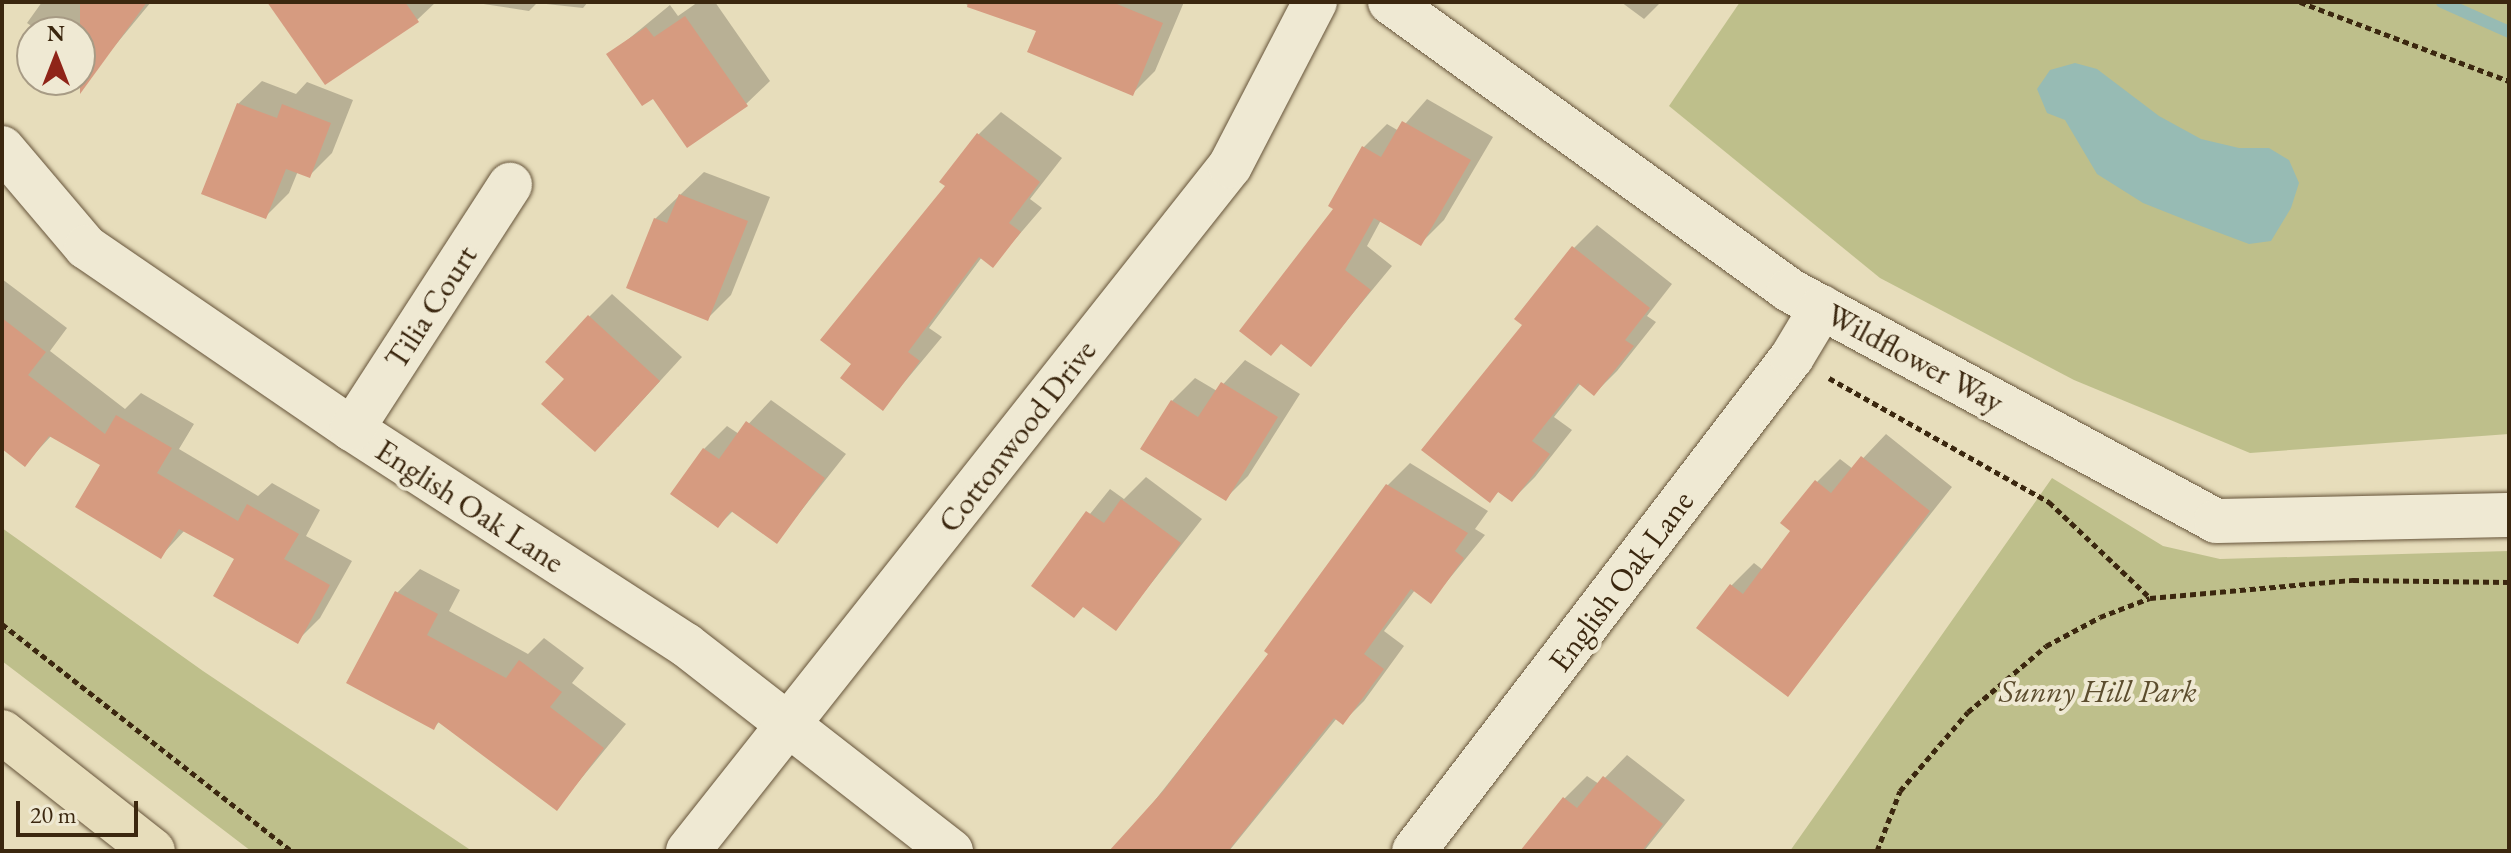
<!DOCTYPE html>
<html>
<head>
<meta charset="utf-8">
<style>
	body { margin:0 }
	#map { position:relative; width:2511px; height:853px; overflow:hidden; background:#e7ddbb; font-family:"EB Garamond",serif }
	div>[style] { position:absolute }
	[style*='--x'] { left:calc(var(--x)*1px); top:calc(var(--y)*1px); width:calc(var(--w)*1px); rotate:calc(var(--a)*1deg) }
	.green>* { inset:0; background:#bebf8b }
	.water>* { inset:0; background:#97bbb4 }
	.shadow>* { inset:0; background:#0003 }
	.stream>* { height:12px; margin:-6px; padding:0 6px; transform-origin:6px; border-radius:6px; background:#97bbb4 }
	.building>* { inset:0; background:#d69b80 }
	.path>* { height:5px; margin-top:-2.5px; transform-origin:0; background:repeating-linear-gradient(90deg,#3b270f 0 6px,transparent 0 10px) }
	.roads { filter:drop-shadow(0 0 2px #66543a) drop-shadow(0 0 2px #66543a) }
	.minor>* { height:44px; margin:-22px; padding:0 22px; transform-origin:22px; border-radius:22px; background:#efe9d3 }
	.major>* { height:44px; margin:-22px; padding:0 22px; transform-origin:22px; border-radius:22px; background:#e7ddbb }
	span { translate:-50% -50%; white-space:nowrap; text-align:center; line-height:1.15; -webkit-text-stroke:8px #efe9d3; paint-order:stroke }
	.street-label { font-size:32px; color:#3b270f }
	.park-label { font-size:32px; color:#5c4d2e; font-style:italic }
	.frame { position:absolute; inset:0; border:4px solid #3b270f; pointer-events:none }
	.north { position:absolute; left:16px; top:16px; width:80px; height:80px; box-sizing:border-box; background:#efe9d3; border:2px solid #a79b85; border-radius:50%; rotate:0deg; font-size:22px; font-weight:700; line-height:32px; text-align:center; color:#3b270f }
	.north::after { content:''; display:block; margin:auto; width:28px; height:36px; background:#8f2418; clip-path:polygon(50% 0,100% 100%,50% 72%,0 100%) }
	.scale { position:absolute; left:16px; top:801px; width:122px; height:36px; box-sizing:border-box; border:4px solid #3b270f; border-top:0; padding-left:10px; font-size:24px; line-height:28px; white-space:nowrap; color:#3b270f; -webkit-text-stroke:6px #efe9d3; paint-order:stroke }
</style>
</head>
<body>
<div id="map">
	<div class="green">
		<i style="clip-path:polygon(1740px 2px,2509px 2px,2509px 434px,2250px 453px,2074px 380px,1880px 278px,1669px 106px)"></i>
		<i style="clip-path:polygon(2052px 478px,2163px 546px,2220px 559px,2509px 551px,2509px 851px,1790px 851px)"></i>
		<i style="clip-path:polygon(2px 528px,203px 671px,472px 851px,251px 851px,2px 661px)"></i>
	</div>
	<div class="water">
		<i style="clip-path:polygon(2075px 63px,2097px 69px,2159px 116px,2201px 139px,2239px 148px,2269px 148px,2289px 160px,2299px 183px,2291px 208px,2271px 241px,2249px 244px,2201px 226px,2143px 203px,2097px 174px,2065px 120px,2047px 113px,2037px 89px,2050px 70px)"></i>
	</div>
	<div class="shadow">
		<i style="clip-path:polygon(42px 2px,151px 2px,94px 71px,80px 61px,80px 32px,40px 32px,27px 23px)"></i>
		<i style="clip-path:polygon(289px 2px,436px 2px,417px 20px)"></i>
		<i style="clip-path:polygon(470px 2px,588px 2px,583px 8px,537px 3px,529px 11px)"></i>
		<i style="clip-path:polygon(698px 2px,715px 2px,770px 81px,746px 104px,653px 96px,609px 55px,670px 5px,678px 16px)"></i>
		<i style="clip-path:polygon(960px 2px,1184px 2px,1155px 71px,1132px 94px,1039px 30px)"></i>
		<i style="clip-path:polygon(1621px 2px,1661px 2px,1644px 19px)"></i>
		<i style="clip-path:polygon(262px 81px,296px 94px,307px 82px,353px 100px,332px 153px,309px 176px,298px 171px,289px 193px,266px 216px,238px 104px)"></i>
		<i style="clip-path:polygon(1427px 99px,1493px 137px,1444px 220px,1421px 243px,1381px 220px,1367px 246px,1392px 266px,1311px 364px,1336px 208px,1364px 147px,1387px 124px,1399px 131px)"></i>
		<i style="clip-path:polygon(1001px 112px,1062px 158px,1030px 199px,1042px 208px,993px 265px,982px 257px,929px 328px,942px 337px,883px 408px,948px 186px,978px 135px)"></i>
		<i style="clip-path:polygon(704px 172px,770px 197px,731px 295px,708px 318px,655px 219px)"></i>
		<i style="clip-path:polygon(1597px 225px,1672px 284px,1647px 316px,1656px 322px,1617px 371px,1594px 394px,1581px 383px,1554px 417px,1572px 430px,1535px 477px,1512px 500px,1500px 490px,1490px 500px,1525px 325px,1574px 248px)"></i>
		<i style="clip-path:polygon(2px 279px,67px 328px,50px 351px,125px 409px,141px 393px,194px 424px,179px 449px,258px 496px,272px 483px,320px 510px,306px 536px,352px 561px,320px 618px,297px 641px,237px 558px,185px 530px,161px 556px,103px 465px,52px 435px,25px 464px,2px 446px)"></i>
		<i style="clip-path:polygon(612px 294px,682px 357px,618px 427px,567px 379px,589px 317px)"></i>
		<i style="clip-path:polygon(1245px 360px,1300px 394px,1248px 476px,1225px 499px,1172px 401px,1195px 378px,1217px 391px)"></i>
		<i style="clip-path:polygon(771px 400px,846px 454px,777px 541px,734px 510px,718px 526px,704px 449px,727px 426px,739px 434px)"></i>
		<i style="clip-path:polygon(1886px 434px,1952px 487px,1787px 695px,1731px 586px,1754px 563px,1763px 570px,1793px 531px,1817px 482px,1840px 459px,1853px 469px)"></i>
		<i style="clip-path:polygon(1410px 463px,1488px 511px,1475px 529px,1485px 535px,1431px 601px,1415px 590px,1384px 631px,1404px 646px,1364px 701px,1343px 722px,1337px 718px,1229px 851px,1115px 851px,1271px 653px,1267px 651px,1388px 485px)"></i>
		<i style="clip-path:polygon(1146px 477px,1202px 519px,1116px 628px,1084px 605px,1033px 585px,1110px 489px,1124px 499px)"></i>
		<i style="clip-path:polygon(420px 569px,460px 590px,449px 611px,528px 654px,544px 638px,584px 668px,572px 683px,626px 724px,557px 808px,440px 721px,433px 728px,397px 593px)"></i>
		<i style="clip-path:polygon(1627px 755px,1685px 800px,1644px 851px,1534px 851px,1564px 799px,1587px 776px,1599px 784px)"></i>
	</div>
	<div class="stream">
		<i style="--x:2442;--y:2;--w:73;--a:24.1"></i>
	</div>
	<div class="building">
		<i style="clip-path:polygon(80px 2px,147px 2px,80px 94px)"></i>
		<i style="clip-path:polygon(267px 2px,405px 2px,419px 22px,325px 85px)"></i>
		<i style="clip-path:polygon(968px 2px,1112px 2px,1163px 23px,1133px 96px,1027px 52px,1036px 31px,967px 7px)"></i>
		<i style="clip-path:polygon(685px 16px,748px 106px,687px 148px,653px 99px,642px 106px,606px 54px,646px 27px,654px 37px)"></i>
		<i style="clip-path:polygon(237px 103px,277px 118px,282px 104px,331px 123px,310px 178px,286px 169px,266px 219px,201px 194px)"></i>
		<i style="clip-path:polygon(1402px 121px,1471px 160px,1421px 246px,1374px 218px,1345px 270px,1371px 290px,1311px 367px,1281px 344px,1271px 356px,1239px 331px,1333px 209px,1328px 206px,1362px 146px,1381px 157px)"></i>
		<i style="clip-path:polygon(977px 133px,1040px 182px,1009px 223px,1021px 232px,993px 268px,979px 257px,908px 352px,920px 361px,883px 411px,840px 378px,851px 364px,820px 340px,945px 186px,939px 182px)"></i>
		<i style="clip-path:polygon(679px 194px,748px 221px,708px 321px,626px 288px,654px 218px,667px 223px)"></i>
		<i style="clip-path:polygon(1572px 246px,1650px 308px,1625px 340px,1634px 346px,1594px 396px,1578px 383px,1532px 441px,1550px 454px,1512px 502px,1498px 492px,1490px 503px,1421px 450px,1522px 325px,1514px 319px)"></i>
		<i style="clip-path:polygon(588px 315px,660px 381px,595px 452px,541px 404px,564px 379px,545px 362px)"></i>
		<i style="clip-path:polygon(2px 318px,46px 352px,28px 375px,105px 434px,116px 415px,172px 448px,157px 473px,238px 521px,247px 504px,299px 534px,284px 559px,330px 585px,298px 644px,213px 596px,234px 559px,179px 529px,161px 559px,75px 507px,100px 465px,49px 436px,25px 467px,2px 449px)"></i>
		<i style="clip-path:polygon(1221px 382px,1278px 417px,1226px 501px,1140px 449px,1171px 400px,1198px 417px)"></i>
		<i style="clip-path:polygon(746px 421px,825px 478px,777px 544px,731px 511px,718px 528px,670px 494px,703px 448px,719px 459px)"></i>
		<i style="clip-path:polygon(1861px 456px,1930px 511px,1788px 697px,1696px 628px,1730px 584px,1743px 594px,1790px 531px,1780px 523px,1815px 480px,1831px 493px)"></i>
		<i style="clip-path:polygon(1386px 484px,1468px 533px,1455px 551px,1464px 558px,1431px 604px,1411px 589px,1364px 654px,1384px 669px,1343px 725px,1334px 718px,1228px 851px,1109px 851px,1164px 790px,1268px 654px,1264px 651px)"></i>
		<i style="clip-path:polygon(1121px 499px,1181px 543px,1116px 631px,1083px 607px,1074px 618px,1031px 586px,1086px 511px,1104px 523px)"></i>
		<i style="clip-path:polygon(395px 591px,438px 614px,427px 635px,506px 678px,519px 660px,562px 692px,550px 707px,604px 748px,557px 811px,438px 722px,434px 730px,346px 683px)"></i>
		<i style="clip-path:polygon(1603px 776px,1663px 824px,1642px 851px,1520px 851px,1563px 797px,1577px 808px)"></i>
	</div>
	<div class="path">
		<i style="--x:2300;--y:2;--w:223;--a:20.7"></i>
		<i style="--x:1829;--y:378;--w:253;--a:29.4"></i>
		<i style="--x:2049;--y:502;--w:139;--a:43.5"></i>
		<i style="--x:2;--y:624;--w:367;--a:38.1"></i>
		<i style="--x:1877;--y:851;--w:64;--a:-69"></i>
		<i style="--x:1900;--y:791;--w:104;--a:-49.3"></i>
		<i style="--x:1968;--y:712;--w:102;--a:-40.2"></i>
		<i style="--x:2046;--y:646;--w:61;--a:-28.2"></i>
		<i style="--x:2100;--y:617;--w:53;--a:-20.8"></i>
		<i style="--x:2150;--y:598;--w:204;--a:-5.1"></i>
		<i style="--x:2353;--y:580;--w:156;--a:0.7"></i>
	</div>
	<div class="roads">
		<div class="minor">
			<i style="--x:1390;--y:2;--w:492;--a:35.8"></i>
			<i style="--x:1789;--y:290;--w:485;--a:28.4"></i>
			<i style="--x:2216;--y:521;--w:293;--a:-1.2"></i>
			<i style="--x:2;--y:148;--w:130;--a:49.7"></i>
			<i style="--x:86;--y:247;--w:322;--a:34.4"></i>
			<i style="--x:352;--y:429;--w:398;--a:32.9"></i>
			<i style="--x:686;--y:645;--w:336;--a:37.9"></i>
			<i style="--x:352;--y:429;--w:291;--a:-57.1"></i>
			<i style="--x:688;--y:851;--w:873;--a:-51.65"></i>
			<i style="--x:1230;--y:166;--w:185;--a:-62.6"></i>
			<i style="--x:1414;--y:851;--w:622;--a:-52.58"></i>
			<i style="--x:1792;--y:357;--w:58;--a:-59"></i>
		</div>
		<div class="major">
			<i style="--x:2;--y:732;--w:192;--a:38.2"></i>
		</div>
	</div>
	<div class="street-label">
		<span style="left:431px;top:307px;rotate:-57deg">Tilia Court</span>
		<span style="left:1915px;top:358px;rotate:28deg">Wildflower Way</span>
		<span style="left:1017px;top:436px;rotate:-52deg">Cottonwood Drive</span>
		<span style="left:470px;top:506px;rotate:33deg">English Oak Lane</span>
		<span style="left:1621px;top:581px;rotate:-53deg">English Oak Lane</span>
	</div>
	<div class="park-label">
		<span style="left:2098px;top:691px">Sunny Hill Park</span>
	</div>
	<div class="frame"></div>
	<div class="north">N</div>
	<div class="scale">20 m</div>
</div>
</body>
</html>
